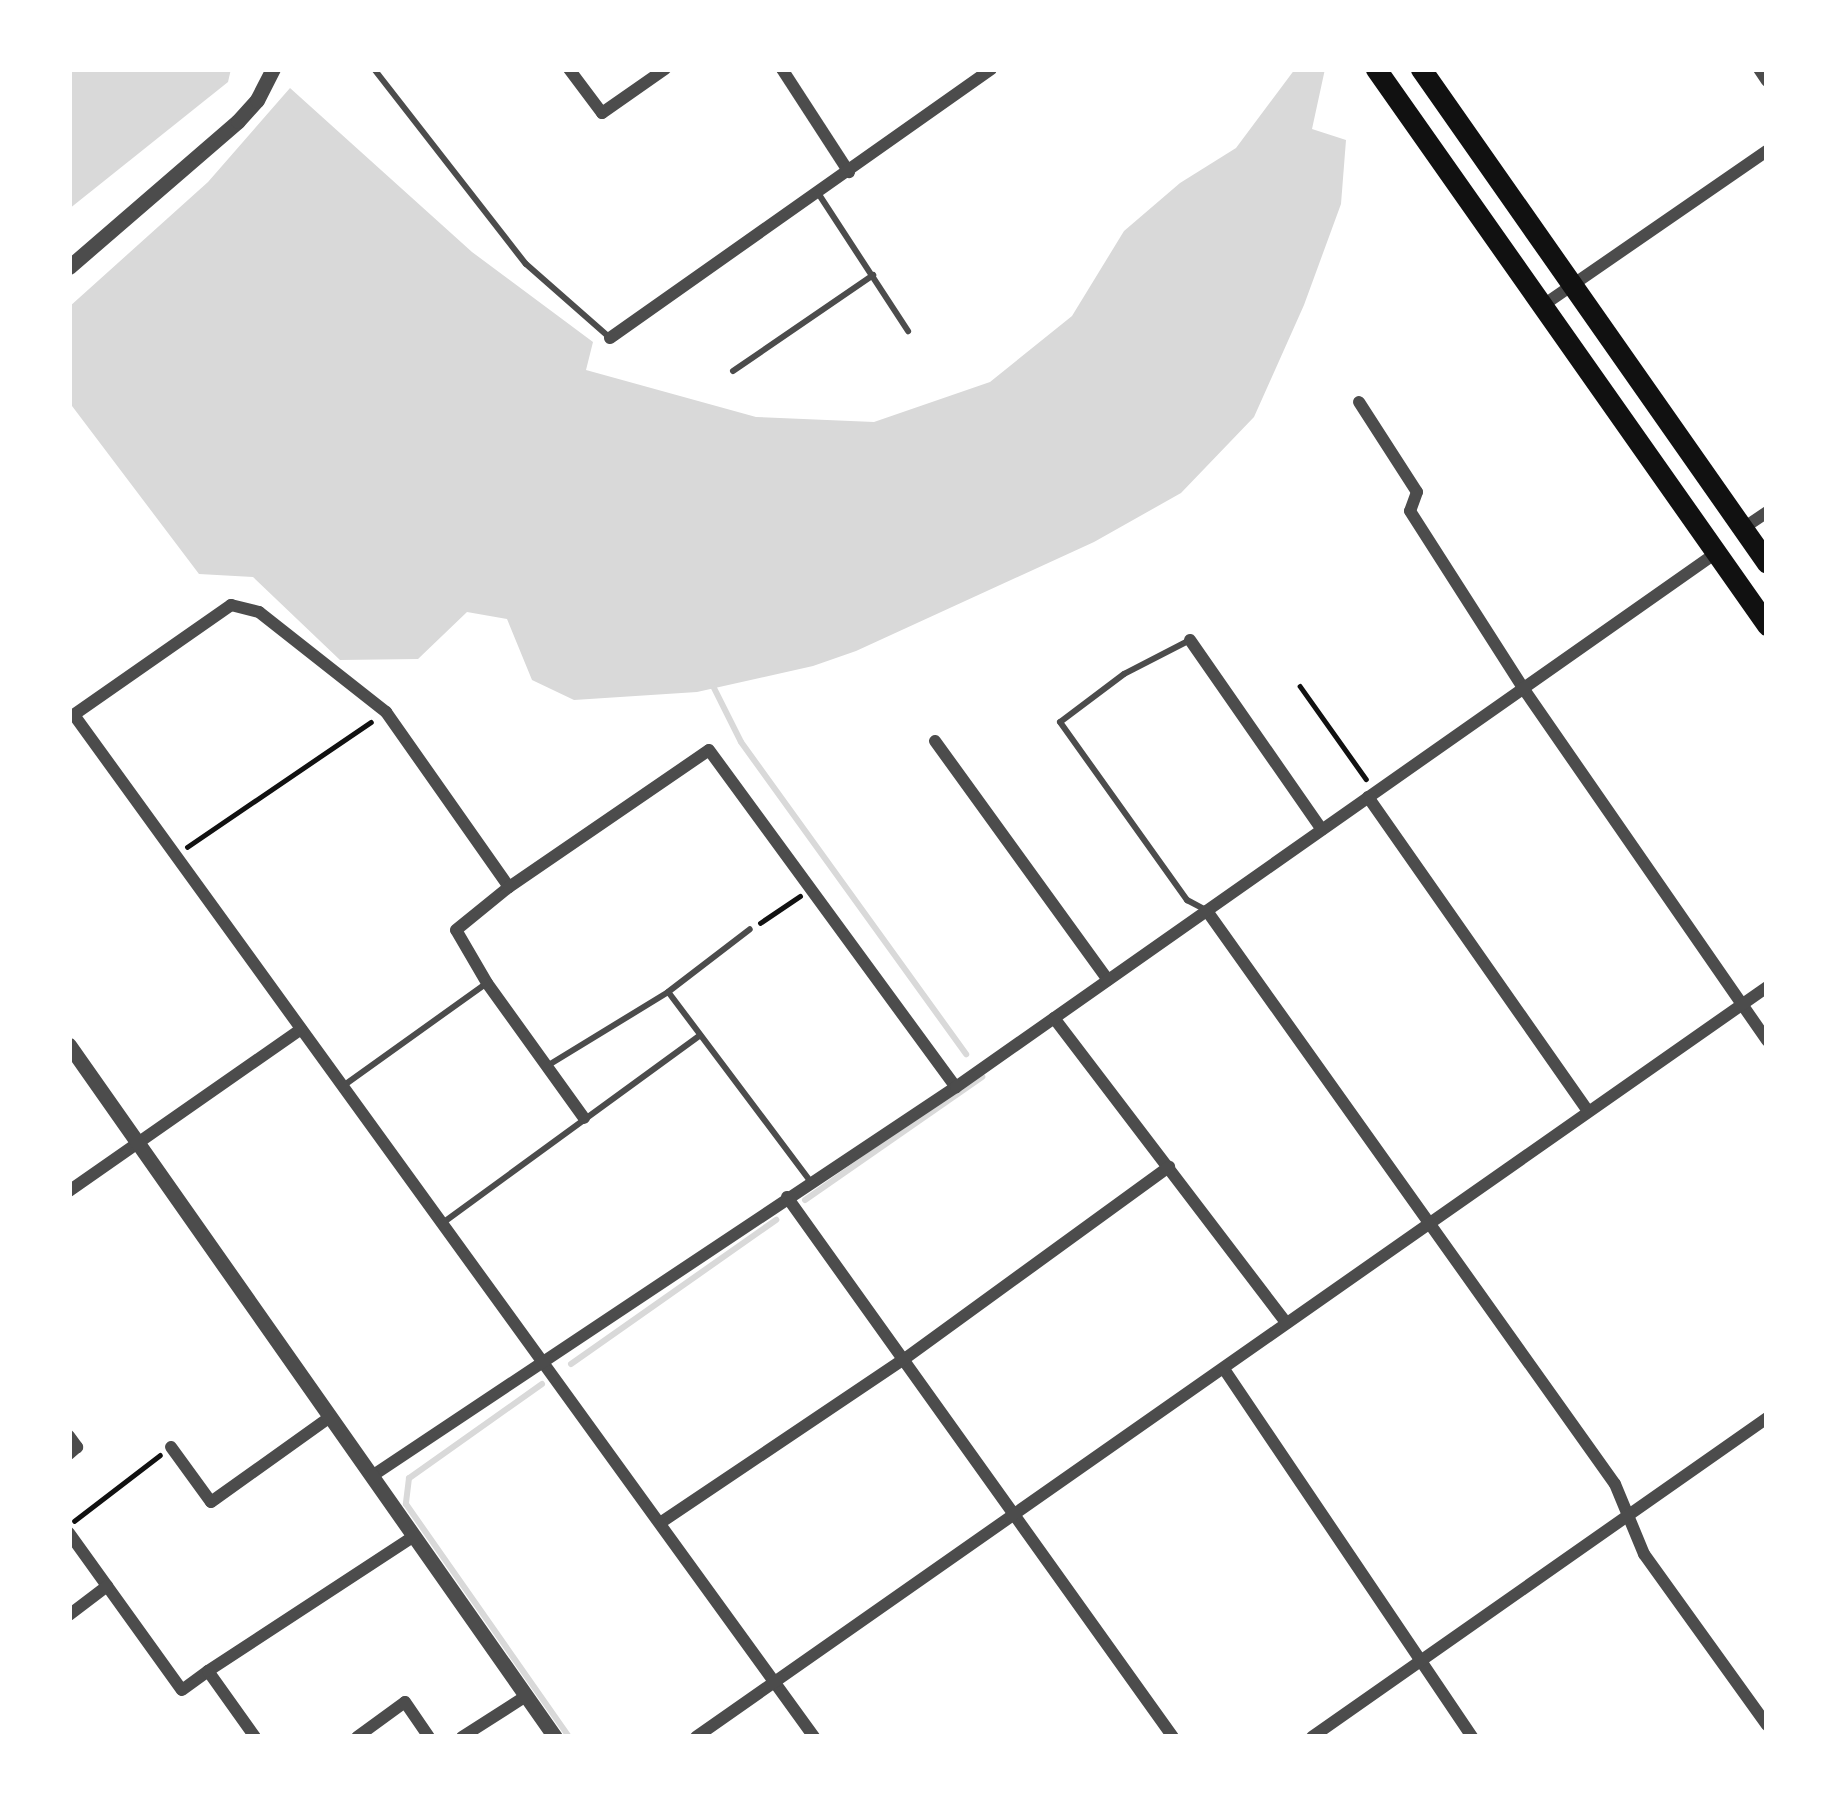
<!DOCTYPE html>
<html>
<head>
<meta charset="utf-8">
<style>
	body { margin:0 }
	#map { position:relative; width:1836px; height:1806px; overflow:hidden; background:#fff; font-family:"Fira Sans",sans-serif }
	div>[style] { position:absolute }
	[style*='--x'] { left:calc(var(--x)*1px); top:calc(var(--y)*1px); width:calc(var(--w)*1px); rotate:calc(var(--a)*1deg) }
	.water>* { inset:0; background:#d9d9d9 }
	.stream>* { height:6px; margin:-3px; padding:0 3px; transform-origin:3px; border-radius:3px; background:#d9d9d9 }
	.path>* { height:4.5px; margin:-2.25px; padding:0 2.25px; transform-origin:2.25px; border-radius:2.25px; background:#111 }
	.service>* { height:6px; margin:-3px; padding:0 3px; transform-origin:3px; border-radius:3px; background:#4c4c4c }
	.minor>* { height:12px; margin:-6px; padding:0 6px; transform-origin:6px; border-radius:6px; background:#4c4c4c }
	.tertiary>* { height:15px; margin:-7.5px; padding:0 7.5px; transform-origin:7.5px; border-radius:7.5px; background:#4c4c4c }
	.primary>* { height:21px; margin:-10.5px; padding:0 10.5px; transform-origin:10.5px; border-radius:10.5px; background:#111 }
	span { translate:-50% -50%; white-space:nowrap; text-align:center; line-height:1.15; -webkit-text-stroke:10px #fff; paint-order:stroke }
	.frame { position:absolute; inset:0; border:72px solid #fff; pointer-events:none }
</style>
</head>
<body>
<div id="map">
	<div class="water">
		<i style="clip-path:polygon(69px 69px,231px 69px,228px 82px,69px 209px)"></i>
		<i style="clip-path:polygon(1295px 69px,1325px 69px,1312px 129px,1346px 140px,1341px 204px,1304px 305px,1254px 417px,1181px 493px,1094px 542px,856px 651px,813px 666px,697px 692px,574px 700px,532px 680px,507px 619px,467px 612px,418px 659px,340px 660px,253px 577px,199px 574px,69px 402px,69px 307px,208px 182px,290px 88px,472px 252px,593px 342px,586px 370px,756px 417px,874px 422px,990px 382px,1072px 316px,1124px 231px,1180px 183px,1236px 148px)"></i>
	</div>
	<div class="stream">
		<i style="--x:714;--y:688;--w:60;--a:63.4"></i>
		<i style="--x:741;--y:742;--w:385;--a:54.2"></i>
		<i style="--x:805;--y:1200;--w:216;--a:-34.8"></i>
		<i style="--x:571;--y:1364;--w:251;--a:-35.1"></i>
		<i style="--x:542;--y:1384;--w:163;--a:144.7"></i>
		<i style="--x:409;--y:1478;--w:26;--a:97"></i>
		<i style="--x:406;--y:1504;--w:284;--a:55"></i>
	</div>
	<div class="path">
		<i style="--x:1300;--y:686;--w:114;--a:54.6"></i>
		<i style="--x:187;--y:847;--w:222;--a:-34.2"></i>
		<i style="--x:760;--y:923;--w:48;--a:-34"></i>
		<i style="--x:74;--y:1521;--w:108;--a:-37.5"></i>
	</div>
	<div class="service">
		<i style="--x:374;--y:69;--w:247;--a:52.1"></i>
		<i style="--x:526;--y:264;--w:109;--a:41.3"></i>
		<i style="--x:818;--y:193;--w:165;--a:56.9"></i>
		<i style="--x:733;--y:371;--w:170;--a:-34.4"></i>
		<i style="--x:1190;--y:640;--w:74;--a:152.7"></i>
		<i style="--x:1124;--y:674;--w:80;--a:143.1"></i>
		<i style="--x:1060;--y:722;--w:219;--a:54.5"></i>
		<i style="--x:1187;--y:900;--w:19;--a:28"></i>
		<i style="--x:669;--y:993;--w:236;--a:53.1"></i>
		<i style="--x:547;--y:1066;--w:142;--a:-31.4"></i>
		<i style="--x:668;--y:992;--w:103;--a:-37.5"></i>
		<i style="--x:343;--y:1086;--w:177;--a:-35.6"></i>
		<i style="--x:444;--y:1222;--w:317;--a:-36.1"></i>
	</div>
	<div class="minor">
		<i style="--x:569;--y:69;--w:55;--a:53.1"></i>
		<i style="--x:602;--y:113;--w:77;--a:-34.9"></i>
		<i style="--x:782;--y:69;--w:123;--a:57"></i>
		<i style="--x:1759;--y:69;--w:14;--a:56"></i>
		<i style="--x:1542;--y:306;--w:273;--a:-34.6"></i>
		<i style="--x:610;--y:338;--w:466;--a:-35.2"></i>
		<i style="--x:1359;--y:402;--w:107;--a:57.2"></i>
		<i style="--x:1417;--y:492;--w:20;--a:110"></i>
		<i style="--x:1410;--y:511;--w:210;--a:57.4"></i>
		<i style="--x:1523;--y:688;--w:429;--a:55.3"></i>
		<i style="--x:1742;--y:529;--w:30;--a:-34"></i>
		<i style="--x:1190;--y:640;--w:231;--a:55.2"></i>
		<i style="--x:74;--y:715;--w:1262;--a:54.09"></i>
		<i style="--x:72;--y:716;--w:194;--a:-34.9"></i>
		<i style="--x:231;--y:605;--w:29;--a:14"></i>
		<i style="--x:259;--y:612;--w:162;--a:38.2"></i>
		<i style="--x:386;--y:712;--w:214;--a:54.9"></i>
		<i style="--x:935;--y:741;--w:295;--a:54.1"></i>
		<i style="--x:1368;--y:797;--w:380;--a:55"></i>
		<i style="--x:1207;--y:911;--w:703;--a:54.55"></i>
		<i style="--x:1615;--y:1484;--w:76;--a:67.5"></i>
		<i style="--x:1644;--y:1554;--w:211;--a:54.3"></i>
		<i style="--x:1054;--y:1018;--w:383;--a:52.7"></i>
		<i style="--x:584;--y:1118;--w:166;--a:-125.7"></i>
		<i style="--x:487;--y:983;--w:61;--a:-120.3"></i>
		<i style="--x:456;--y:930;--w:68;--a:-39.1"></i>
		<i style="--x:509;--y:887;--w:242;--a:-34.4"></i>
		<i style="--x:709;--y:750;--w:418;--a:53.8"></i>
		<i style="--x:69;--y:1191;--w:283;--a:-34.9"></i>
		<i style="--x:787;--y:1197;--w:664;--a:54.44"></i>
		<i style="--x:1224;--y:1369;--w:444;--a:56"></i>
		<i style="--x:69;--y:1436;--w:14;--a:54"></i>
		<i style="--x:77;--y:1447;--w:11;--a:139"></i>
		<i style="--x:171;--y:1447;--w:68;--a:54"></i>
		<i style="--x:211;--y:1502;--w:146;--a:-35.5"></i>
		<i style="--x:372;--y:1476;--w:702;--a:-33.67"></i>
		<i style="--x:956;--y:1087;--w:929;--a:-35.09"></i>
		<i style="--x:663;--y:1521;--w:289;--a:-33.9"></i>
		<i style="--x:903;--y:1360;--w:329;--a:-36"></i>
		<i style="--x:69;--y:1533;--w:193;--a:54.3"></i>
		<i style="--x:182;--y:1690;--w:32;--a:-36"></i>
		<i style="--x:208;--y:1671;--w:81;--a:54.5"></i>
		<i style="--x:69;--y:1615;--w:48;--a:-37.3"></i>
		<i style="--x:208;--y:1671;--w:246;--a:-33.2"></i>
		<i style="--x:357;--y:1737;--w:59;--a:-36.1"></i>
		<i style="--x:405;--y:1702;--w:42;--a:55.6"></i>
		<i style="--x:462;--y:1737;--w:76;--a:-32.6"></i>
		<i style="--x:696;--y:1737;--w:1307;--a:-35"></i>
		<i style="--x:1312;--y:1737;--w:556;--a:-35.03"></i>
	</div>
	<div class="tertiary">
		<i style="--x:69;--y:267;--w:223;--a:-40.8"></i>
		<i style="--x:238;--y:121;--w:28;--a:-48"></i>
		<i style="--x:257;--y:100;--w:35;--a:-63"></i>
		<i style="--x:69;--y:1045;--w:846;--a:54.92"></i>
	</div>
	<div class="primary">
		<i style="--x:1376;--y:69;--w:680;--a:54.88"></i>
		<i style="--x:1421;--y:69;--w:603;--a:54.99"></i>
	</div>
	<div class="frame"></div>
</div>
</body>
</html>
